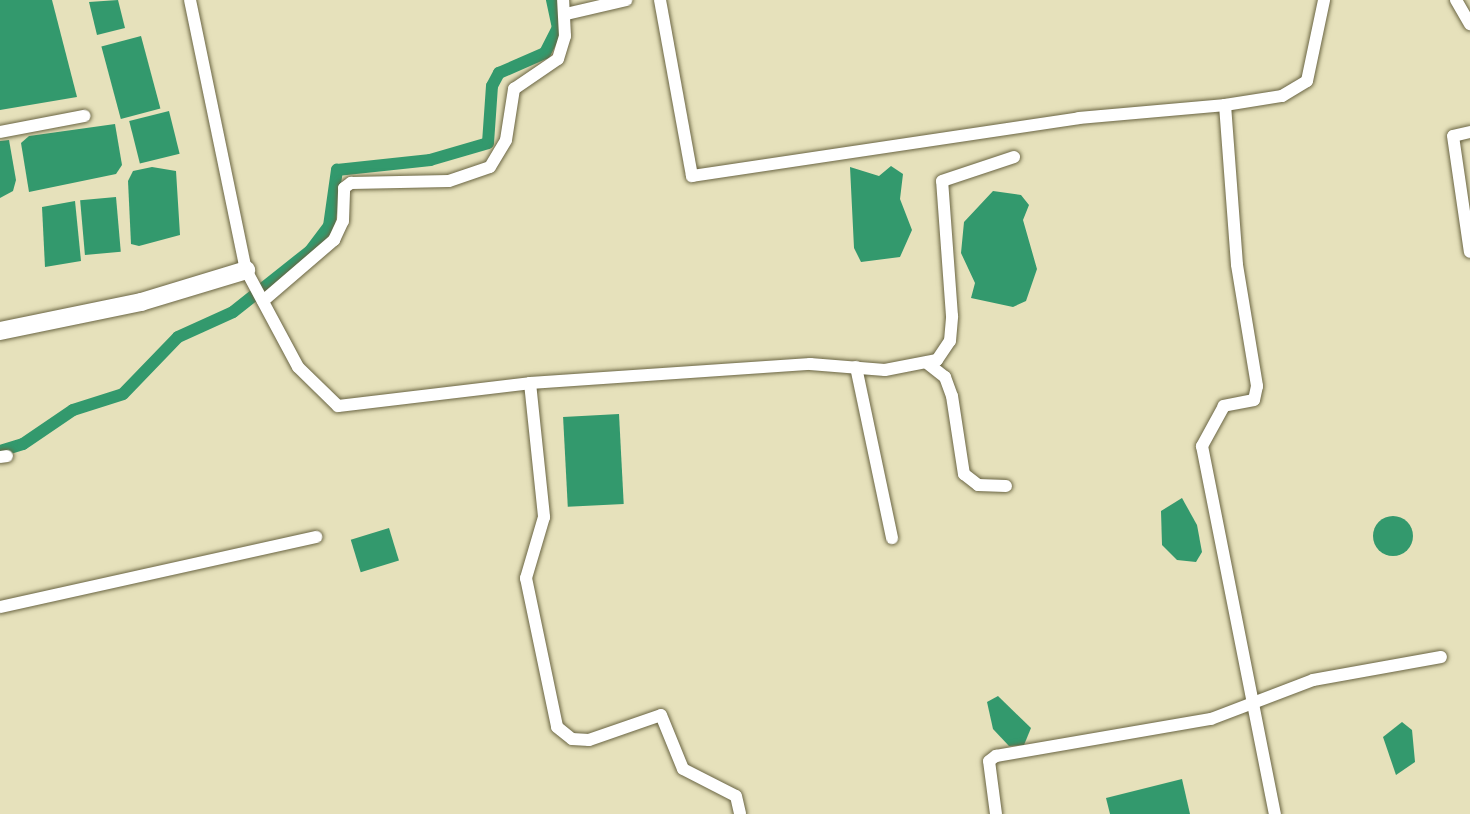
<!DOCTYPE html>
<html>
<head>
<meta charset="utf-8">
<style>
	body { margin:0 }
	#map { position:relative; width:1470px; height:814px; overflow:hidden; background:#e6e1bb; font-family:Quicksand,sans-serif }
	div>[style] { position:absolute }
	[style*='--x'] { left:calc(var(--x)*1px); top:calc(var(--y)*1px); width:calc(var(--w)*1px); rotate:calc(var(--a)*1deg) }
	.water>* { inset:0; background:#33996d; transform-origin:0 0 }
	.round { border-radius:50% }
	.canal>* { height:12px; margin:-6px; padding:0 6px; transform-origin:6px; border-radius:6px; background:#33996d }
	.roads { filter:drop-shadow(0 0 2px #6a6543) drop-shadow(0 0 2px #6a6543) }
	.street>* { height:12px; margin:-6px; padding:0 6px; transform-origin:6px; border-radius:6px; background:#fff }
	.secondary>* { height:18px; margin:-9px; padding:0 9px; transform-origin:9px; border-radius:9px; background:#fff }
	span { translate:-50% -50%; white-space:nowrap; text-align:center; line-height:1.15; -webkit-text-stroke:8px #fff; paint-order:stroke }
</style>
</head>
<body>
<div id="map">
	<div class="water">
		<i style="clip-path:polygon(0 0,52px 0,77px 97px,0 110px)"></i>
		<i style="clip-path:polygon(118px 0,125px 28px,97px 35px,89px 2px)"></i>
		<i style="left:141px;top:36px;width:75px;height:41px;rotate:75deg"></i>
		<i style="left:169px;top:111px;width:44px;height:41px;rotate:76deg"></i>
		<i style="clip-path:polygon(115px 124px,122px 165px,116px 174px,29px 192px,21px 143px,29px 136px)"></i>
		<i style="clip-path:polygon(9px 140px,16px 180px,13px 191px,0 198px,0 141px)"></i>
		<i style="clip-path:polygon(891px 166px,903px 174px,900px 199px,912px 230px,900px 257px,861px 262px,854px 248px,850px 167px,879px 176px)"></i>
		<i style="clip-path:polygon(152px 167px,176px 171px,180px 235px,139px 246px,131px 244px,128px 181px,133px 171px)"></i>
		<i style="clip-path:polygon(993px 191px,1021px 195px,1029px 205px,1023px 220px,1037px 269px,1026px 301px,1013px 307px,971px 298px,975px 283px,961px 253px,964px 222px)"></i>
		<i style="left:116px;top:197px;width:55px;height:36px;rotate:85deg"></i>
		<i style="clip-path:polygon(75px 201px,81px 261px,45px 267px,42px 207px)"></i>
		<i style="left:619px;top:414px;width:90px;height:56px;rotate:87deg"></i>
		<i style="clip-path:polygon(1182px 498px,1197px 525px,1202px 552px,1196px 562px,1177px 560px,1162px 545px,1161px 511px)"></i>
		<i class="round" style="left:1373px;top:516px;width:40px;height:40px"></i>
		<i style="left:389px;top:528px;width:34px;height:40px;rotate:73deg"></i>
		<i style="clip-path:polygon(998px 696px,1031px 728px,1024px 745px,1009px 746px,993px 729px,987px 702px)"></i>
		<i style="clip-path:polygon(1402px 722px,1412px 730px,1415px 762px,1396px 775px,1383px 737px)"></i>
		<i style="clip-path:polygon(1182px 779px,1190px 814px,1110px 814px,1106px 798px)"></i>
	</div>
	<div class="canal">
		<i style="--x:0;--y:451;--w:24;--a:-17"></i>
		<i style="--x:23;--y:444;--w:60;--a:-34.2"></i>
		<i style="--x:73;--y:410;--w:52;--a:-17.7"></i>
		<i style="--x:123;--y:394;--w:79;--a:-46"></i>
		<i style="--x:178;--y:337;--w:60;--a:-24.4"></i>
		<i style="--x:233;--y:312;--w:98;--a:-38.4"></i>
		<i style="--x:310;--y:251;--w:31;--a:-53"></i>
		<i style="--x:329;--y:226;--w:57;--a:-81.9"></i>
		<i style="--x:337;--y:170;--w:94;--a:-6.1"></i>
		<i style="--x:430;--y:160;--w:60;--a:-16.3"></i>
		<i style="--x:488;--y:143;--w:57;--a:-86"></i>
		<i style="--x:492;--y:86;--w:15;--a:-62"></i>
		<i style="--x:499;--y:73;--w:50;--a:-23.5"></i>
		<i style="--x:545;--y:53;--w:28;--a:-63"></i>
		<i style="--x:558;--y:28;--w:29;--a:-102"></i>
	</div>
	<div class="roads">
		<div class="street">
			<i style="--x:190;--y:0;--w:276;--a:78.3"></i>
			<i style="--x:246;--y:270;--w:110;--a:61.8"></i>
			<i style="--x:298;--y:367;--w:56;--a:44.3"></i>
			<i style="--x:338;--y:406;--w:193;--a:-6.8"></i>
			<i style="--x:530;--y:383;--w:281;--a:-3.9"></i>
			<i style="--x:810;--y:364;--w:75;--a:4.6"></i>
			<i style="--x:885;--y:370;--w:53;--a:-10.9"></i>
			<i style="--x:937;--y:360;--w:23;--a:-56"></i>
			<i style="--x:950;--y:341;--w:25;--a:-85"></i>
			<i style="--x:952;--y:316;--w:135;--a:-94.2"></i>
			<i style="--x:942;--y:181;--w:76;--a:-18.4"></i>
			<i style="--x:660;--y:0;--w:179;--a:79.7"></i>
			<i style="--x:692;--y:176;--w:391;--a:-8.5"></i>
			<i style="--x:1079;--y:118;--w:147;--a:-5.1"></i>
			<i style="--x:1225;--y:105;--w:160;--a:85.7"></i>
			<i style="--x:1237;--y:265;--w:123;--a:80.6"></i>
			<i style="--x:1257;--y:386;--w:14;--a:102"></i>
			<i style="--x:1254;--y:400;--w:31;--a:169"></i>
			<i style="--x:1224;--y:406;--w:46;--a:118.8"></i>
			<i style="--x:1202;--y:446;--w:375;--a:78.8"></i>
			<i style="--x:1456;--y:0;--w:28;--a:60"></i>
			<i style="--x:566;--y:14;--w:62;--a:-13.1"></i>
			<i style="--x:1225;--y:105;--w:58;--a:-9"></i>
			<i style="--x:1282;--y:96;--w:29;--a:-31"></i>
			<i style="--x:1307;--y:81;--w:83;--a:-78.1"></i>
			<i style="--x:0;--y:132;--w:86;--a:-10.8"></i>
			<i style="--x:1470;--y:132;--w:17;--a:167"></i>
			<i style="--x:1453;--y:136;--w:117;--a:81.7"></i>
			<i style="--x:263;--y:301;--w:94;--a:-40.7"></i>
			<i style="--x:334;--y:240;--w:21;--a:-65"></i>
			<i style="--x:343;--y:221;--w:33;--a:-88"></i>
			<i style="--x:344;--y:188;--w:9;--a:-36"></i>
			<i style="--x:351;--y:183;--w:98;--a:-1.2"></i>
			<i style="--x:449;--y:181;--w:43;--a:-18.9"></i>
			<i style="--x:490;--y:167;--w:31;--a:-59"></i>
			<i style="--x:506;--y:140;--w:52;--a:-81.1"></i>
			<i style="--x:514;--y:89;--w:53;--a:-34.3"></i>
			<i style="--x:558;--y:59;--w:24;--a:-73"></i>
			<i style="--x:565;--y:36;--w:36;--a:-93"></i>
			<i style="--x:927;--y:363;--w:23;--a:38"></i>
			<i style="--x:945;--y:377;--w:20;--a:70"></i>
			<i style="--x:952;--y:396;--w:79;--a:81.3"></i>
			<i style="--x:964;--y:474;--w:18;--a:38"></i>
			<i style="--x:978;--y:485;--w:28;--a:2"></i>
			<i style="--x:856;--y:367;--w:175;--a:78.1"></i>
			<i style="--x:530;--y:383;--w:135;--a:84"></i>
			<i style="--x:544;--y:517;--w:64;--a:106.4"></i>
			<i style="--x:526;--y:578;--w:152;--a:78.2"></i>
			<i style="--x:557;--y:727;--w:19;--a:39"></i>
			<i style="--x:572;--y:739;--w:17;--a:3"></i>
			<i style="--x:589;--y:740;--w:76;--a:-19.1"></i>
			<i style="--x:661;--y:715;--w:58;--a:67.8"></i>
			<i style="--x:683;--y:769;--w:59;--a:27"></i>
			<i style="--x:736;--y:796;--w:18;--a:77"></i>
			<i style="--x:0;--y:457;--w:7;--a:-8"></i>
			<i style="--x:0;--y:607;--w:324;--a:-12.5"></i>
			<i style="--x:996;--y:814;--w:53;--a:-97.5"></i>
			<i style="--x:989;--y:761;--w:9;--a:-36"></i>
			<i style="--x:996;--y:756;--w:218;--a:-9.8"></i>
			<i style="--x:1211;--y:719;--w:109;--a:-20.9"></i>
			<i style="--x:1313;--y:680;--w:130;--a:-10.2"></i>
		</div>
		<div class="secondary">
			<i style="--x:0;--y:331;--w:144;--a:-11.6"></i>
			<i style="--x:141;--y:302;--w:110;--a:-16.9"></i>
		</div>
	</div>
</div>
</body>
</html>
